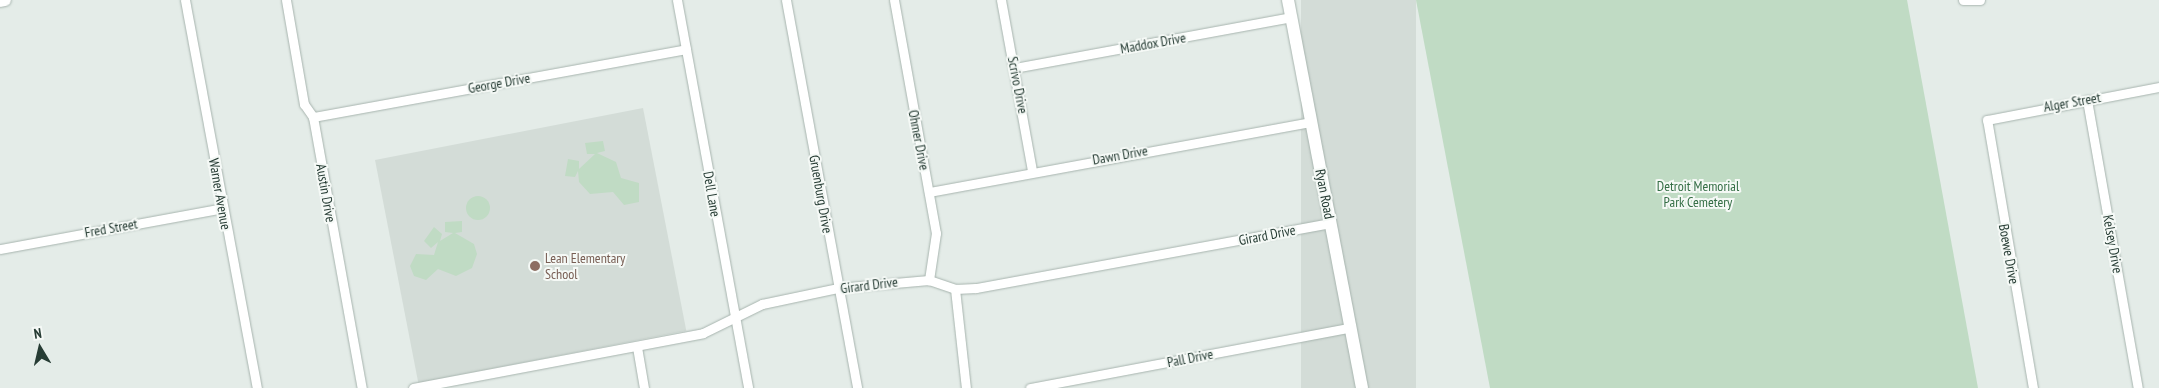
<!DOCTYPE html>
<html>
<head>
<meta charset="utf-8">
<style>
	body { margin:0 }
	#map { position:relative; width:2159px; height:388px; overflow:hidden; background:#e4ece8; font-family:"PT Sans Narrow",sans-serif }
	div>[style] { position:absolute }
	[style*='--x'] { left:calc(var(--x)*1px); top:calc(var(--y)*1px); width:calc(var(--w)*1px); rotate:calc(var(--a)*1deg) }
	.built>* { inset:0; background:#d3dcd7; transform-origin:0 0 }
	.green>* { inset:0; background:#c0dbc4 }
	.round { border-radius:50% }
	.roads { filter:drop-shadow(0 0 1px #a7b4ae) drop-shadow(0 0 1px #a7b4ae) }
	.minor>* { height:9px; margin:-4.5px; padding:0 4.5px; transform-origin:4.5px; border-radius:4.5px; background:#fff }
	.secondary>* { height:12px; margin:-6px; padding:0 6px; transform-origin:6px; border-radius:6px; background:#fff }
	.dots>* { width:14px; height:14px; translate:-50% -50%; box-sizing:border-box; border:2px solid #f5f9f6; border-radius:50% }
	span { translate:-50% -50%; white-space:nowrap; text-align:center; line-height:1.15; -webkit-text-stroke:4px #f5f9f6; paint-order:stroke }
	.street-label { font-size:14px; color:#263c34 }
	.park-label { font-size:14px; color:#346e45 }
	.education-label { font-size:14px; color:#785e54 }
	.left { translate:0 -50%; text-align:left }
	.north { position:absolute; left:15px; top:323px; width:50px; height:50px; -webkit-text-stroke:4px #f5f9f6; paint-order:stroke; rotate:351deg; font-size:14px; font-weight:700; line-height:20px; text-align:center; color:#263c34 }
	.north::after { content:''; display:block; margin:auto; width:18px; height:22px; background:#263c34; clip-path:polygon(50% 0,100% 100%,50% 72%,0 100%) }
</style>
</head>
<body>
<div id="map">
	<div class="built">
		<i style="left:1301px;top:0;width:115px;height:394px"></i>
		<i style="left:643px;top:108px;width:227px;height:273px;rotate:79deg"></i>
	</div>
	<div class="green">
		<i style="clip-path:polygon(1416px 0,1907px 0,1978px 388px,1490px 388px)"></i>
		<i style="clip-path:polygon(603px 141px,605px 151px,597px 153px,616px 162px,621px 178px,639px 183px,639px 202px,624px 205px,613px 192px,590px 194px,579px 182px,578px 171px,575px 177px,565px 176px,568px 159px,579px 161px,579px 169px,595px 154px,587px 154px,585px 143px)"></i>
		<i class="round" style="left:466px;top:196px;width:24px;height:24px"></i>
		<i style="clip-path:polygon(462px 221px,462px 232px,455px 233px,474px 244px,477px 254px,472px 268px,456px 276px,438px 269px,426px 280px,414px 276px,410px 266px,416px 254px,434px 255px,438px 242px,431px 248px,424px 241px,434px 227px,442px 234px,440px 241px,453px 233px,445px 232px,445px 222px)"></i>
	</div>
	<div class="roads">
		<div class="minor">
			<i style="--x:185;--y:0;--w:395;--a:79.5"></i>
			<i style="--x:286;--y:0;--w:106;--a:80.2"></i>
			<i style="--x:304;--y:104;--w:16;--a:55"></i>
			<i style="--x:313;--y:117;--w:275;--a:79.8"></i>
			<i style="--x:677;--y:0;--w:394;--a:79.6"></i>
			<i style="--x:786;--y:0;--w:394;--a:79.6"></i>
			<i style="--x:894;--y:0;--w:237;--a:79.8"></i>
			<i style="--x:936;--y:233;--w:48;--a:98.5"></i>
			<i style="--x:1001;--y:0;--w:174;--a:79.7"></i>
			<i style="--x:1963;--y:0;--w:17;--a:0"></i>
			<i style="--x:1014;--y:68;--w:282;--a:-10.4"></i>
			<i style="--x:2087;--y:100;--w:292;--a:80"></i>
			<i style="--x:313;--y:117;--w:379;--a:-10.3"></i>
			<i style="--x:929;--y:192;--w:387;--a:-10.4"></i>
			<i style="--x:0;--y:249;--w:227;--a:-10.4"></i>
			<i style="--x:955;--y:289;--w:100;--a:83.7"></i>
			<i style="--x:637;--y:347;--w:42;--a:80.3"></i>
			<i style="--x:413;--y:388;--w:295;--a:-10.7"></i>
			<i style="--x:703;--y:333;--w:66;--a:-26.2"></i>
			<i style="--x:762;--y:304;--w:78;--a:-11.9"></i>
			<i style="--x:838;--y:288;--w:91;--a:-5"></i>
			<i style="--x:929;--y:280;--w:28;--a:19"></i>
			<i style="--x:955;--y:289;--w:21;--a:-3"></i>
			<i style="--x:976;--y:288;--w:360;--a:-10.4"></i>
			<i style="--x:1030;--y:388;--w:325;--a:-10.7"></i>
			<i style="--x:2033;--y:388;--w:272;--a:-99.7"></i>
			<i style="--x:1987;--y:120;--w:175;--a:-10.9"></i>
		</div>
		<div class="secondary">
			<i style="--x:1288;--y:0;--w:395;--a:79.2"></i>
			<i style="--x:0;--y:1;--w:5;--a:-11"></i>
		</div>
	</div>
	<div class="dots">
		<i style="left:535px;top:266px;background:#8d6e63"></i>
	</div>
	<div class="street-label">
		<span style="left:1153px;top:43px;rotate:-10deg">Maddox Drive</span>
		<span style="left:499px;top:83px;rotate:-10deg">George Drive</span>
		<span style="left:1018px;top:85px;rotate:79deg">Scrivo Drive</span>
		<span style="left:2072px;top:102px;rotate:-10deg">Alger Street</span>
		<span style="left:919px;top:140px;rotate:79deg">Ohmer Drive</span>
		<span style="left:1120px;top:155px;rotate:-10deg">Dawn Drive</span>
		<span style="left:326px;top:193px;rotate:80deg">Austin Drive</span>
		<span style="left:220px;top:194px;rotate:80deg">Warner Avenue</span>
		<span style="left:712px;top:194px;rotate:80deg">Dell Lane</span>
		<span style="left:821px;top:194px;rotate:80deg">Gruenburg Drive</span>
		<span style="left:1325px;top:194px;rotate:79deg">Ryan Road</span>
		<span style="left:111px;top:228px;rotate:-10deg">Fred Street</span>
		<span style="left:1267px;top:235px;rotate:-11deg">Girard Drive</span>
		<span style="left:2113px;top:244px;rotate:80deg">Kelsey Drive</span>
		<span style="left:2009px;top:254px;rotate:80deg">Boewe Drive</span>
		<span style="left:869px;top:285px;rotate:-7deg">Girard Drive</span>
		<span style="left:1190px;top:358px;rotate:-11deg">Pall Drive</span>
	</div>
	<div class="park-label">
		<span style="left:1698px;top:194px">Detroit Memorial<br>Park Cemetery</span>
	</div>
	<div class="education-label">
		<span class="left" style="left:545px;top:266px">Lean Elementary<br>School</span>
	</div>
	<div class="north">N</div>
</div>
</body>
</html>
